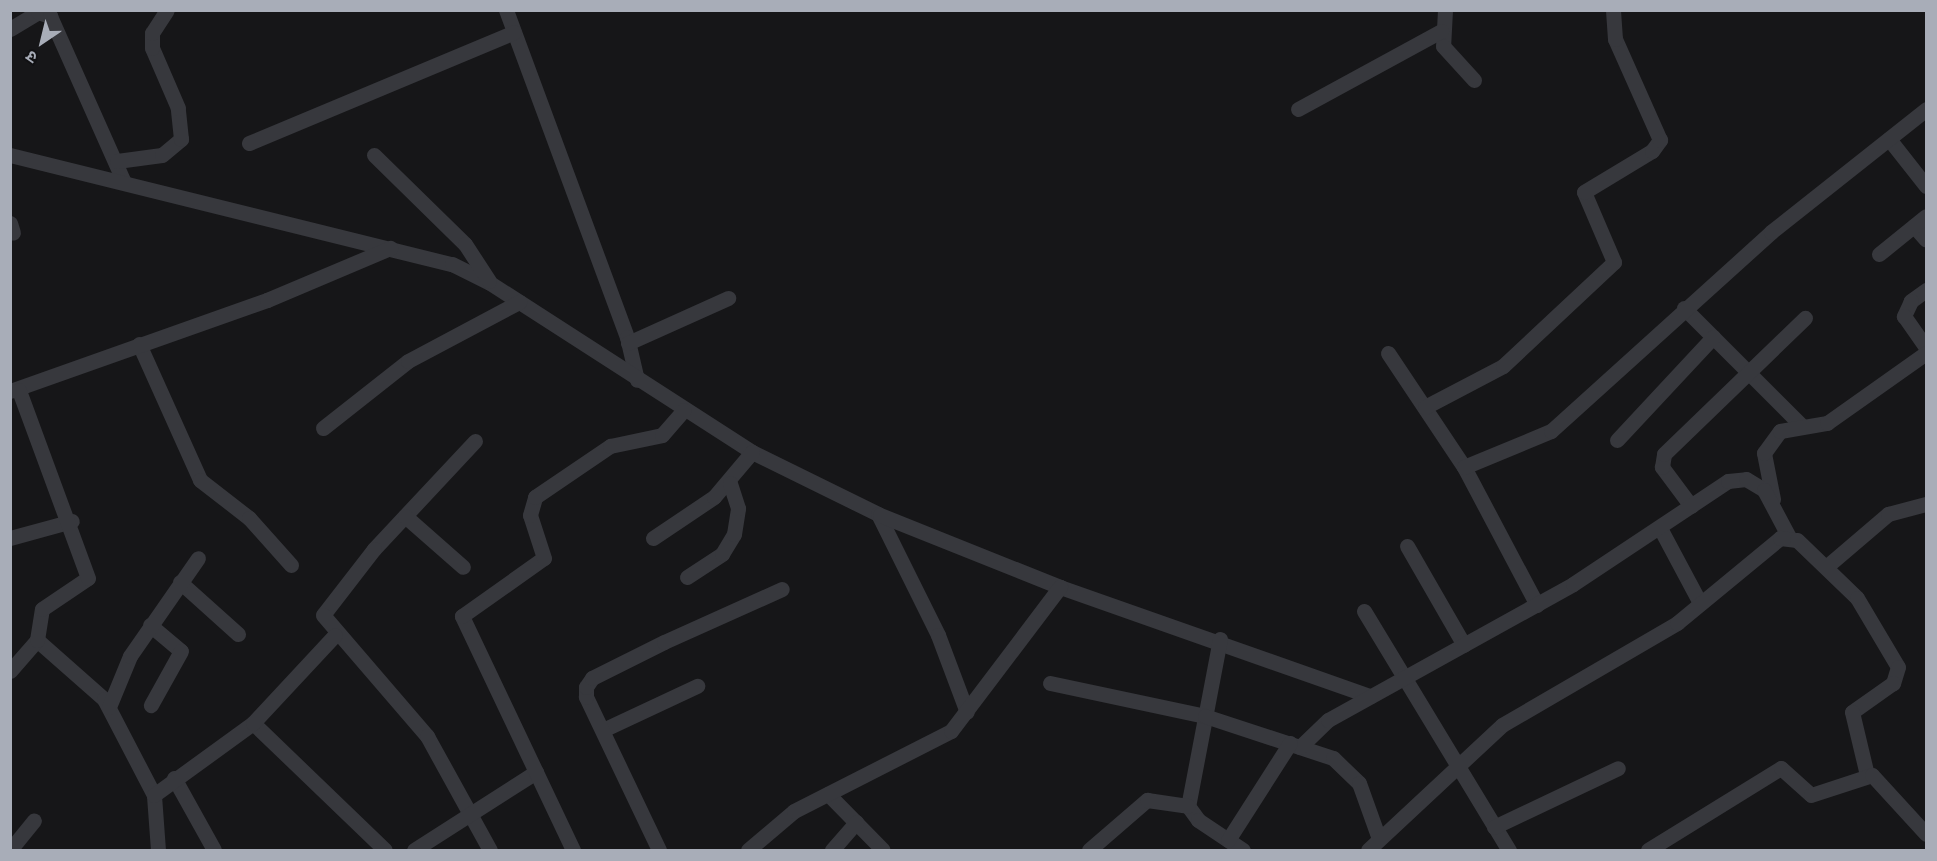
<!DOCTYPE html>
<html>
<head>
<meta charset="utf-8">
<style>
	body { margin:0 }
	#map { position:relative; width:1937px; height:861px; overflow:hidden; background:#161618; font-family:Cabin,"Noto Sans Devanagari",sans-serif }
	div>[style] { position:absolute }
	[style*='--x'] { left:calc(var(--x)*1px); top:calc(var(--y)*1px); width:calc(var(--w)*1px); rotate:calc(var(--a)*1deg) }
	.minor>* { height:15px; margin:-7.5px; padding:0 7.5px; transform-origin:7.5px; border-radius:7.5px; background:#37383d }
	span { translate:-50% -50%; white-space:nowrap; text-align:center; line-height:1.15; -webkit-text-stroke:4.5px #111113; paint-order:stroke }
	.frame { position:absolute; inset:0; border:12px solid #a8adb8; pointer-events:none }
	.north { position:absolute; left:12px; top:12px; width:60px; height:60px; -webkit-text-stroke:4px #111113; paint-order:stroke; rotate:215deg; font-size:16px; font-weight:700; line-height:24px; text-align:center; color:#a8adb8 }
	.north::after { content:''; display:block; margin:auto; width:21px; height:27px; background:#a8adb8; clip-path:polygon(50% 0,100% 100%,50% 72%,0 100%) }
</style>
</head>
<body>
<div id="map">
	<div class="minor">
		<i style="--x:506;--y:10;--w:349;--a:69.7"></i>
		<i style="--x:627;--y:337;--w:44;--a:76.9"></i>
		<i style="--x:1445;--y:10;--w:36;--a:93"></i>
		<i style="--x:1443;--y:46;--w:46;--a:47.6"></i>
		<i style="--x:10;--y:29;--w:33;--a:-31"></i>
		<i style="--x:38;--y:12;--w:13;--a:18"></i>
		<i style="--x:50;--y:16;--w:180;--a:66"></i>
		<i style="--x:1298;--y:109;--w:163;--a:-28.6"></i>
		<i style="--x:1889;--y:139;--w:60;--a:51.8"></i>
		<i style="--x:249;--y:143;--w:287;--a:-22.7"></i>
		<i style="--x:10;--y:155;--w:455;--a:13.9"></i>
		<i style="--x:452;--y:264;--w:42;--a:26.6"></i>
		<i style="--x:490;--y:283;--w:312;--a:32.8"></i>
		<i style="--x:752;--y:452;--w:140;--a:26.2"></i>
		<i style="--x:878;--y:514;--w:135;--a:63.6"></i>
		<i style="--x:938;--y:635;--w:82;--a:69.4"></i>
		<i style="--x:374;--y:155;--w:127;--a:44.4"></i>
		<i style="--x:465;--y:244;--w:44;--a:57"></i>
		<i style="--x:117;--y:161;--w:45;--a:-7.6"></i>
		<i style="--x:162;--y:155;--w:25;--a:-40"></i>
		<i style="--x:181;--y:139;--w:31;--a:-96"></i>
		<i style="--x:178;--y:108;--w:65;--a:-113.4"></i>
		<i style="--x:152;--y:48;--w:15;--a:-90"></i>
		<i style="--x:152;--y:33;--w:27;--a:-57"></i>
		<i style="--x:10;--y:223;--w:10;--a:73"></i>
		<i style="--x:1914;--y:226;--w:18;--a:49"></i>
		<i style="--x:1879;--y:254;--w:60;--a:-39"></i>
		<i style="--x:1926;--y:290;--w:19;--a:144"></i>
		<i style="--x:1911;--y:301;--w:17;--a:115"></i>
		<i style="--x:1904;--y:316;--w:39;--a:55"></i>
		<i style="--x:1684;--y:308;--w:167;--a:45"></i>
		<i style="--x:628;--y:343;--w:110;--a:-24.2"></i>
		<i style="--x:139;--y:344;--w:149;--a:65.8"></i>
		<i style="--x:200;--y:480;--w:62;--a:37.8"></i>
		<i style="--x:249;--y:518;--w:63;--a:48.2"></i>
		<i style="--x:1388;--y:353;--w:137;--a:56.3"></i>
		<i style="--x:1464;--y:467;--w:156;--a:62.1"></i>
		<i style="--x:10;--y:391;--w:273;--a:-19.5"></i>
		<i style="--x:267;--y:300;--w:134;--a:-22.9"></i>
		<i style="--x:1425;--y:407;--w:88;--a:-27.7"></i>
		<i style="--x:1503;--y:366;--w:152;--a:-43.1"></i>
		<i style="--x:1614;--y:262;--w:76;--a:-113.2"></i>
		<i style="--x:1584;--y:192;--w:79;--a:-31.1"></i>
		<i style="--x:1652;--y:151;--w:14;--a:-54"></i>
		<i style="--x:1660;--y:140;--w:111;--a:-114"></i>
		<i style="--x:1615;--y:39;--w:29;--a:-94"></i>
		<i style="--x:323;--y:428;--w:108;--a:-38.2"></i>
		<i style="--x:408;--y:361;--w:126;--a:-28"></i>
		<i style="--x:1617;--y:440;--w:141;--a:-47"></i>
		<i style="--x:475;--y:441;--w:148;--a:133.1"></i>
		<i style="--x:374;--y:549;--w:83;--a:127.7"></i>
		<i style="--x:323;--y:615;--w:160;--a:49.3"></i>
		<i style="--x:427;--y:736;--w:130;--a:61.1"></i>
		<i style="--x:1464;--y:467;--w:94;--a:-22.5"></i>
		<i style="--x:1551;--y:431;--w:297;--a:-42.1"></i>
		<i style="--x:1771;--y:232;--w:198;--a:-38.4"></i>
		<i style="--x:1773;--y:499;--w:47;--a:-101.1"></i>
		<i style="--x:1764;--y:453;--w:27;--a:-54"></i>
		<i style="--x:1780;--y:431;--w:48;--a:-9.7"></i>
		<i style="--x:1827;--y:423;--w:121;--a:-35.3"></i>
		<i style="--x:1691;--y:506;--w:49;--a:-126.6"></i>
		<i style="--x:1662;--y:467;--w:13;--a:-81"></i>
		<i style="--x:1664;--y:454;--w:196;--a:-44"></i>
		<i style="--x:880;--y:515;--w:194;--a:21.8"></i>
		<i style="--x:1060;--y:587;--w:329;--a:19.4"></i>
		<i style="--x:405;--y:516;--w:77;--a:41.3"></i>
		<i style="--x:1660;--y:528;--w:85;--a:61.9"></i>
		<i style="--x:10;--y:538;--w:64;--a:-15.3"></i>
		<i style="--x:653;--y:538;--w:73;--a:-33.9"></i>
		<i style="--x:714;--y:497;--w:59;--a:-49.8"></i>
		<i style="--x:1407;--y:546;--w:114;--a:60.1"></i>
		<i style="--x:1826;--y:567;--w:82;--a:-40.5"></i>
		<i style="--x:1888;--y:514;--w:39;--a:-15"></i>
		<i style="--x:687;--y:577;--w:42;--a:-33.3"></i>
		<i style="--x:722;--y:554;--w:23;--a:-59"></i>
		<i style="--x:734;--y:534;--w:26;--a:-81"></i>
		<i style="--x:738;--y:508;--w:26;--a:-108"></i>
		<i style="--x:180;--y:582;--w:78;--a:41.9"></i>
		<i style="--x:1364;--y:611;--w:280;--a:58.8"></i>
		<i style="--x:150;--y:625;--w:40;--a:40"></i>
		<i style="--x:181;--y:651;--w:62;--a:119.1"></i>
		<i style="--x:1220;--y:639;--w:170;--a:100.8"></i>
		<i style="--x:1188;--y:806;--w:17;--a:54"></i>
		<i style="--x:1198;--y:820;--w:54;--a:33.7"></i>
		<i style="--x:37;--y:640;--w:89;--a:41.4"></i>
		<i style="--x:104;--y:699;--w:108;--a:62.5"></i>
		<i style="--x:10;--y:671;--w:41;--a:-48.9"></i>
		<i style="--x:37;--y:640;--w:31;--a:-81"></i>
		<i style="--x:42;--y:609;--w:55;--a:-34"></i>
		<i style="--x:88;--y:578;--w:200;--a:-110.2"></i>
		<i style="--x:1050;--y:683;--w:158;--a:12"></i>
		<i style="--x:1205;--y:716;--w:135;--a:18.2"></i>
		<i style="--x:1333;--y:758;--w:36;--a:44"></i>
		<i style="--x:1359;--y:783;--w:59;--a:70.3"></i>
		<i style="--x:109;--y:707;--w:55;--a:-67.6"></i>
		<i style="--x:130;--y:656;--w:119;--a:-55.2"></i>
		<i style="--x:253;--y:723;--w:183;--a:43.9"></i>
		<i style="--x:605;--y:729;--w:102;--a:-25.1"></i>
		<i style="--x:1300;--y:747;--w:39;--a:-44"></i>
		<i style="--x:1328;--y:720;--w:280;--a:-29"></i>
		<i style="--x:1573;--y:584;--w:186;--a:-33.6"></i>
		<i style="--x:1728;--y:481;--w:18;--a:-6"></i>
		<i style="--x:1746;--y:479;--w:21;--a:31"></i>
		<i style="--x:1764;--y:490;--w:53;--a:62"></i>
		<i style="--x:174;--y:778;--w:82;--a:60.9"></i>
		<i style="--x:828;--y:794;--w:78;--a:45.5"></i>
		<i style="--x:1494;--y:827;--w:137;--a:-25.4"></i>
		<i style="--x:1228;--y:840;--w:115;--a:-57.4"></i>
		<i style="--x:10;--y:850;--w:38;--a:-51"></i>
		<i style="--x:158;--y:850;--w:55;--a:-94.2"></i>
		<i style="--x:154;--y:795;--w:122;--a:-36"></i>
		<i style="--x:253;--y:723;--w:120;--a:-47"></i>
		<i style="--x:414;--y:850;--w:145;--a:-32.6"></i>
		<i style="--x:573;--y:850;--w:259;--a:-115.4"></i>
		<i style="--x:462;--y:616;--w:100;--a:-35.3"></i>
		<i style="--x:544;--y:558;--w:45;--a:-108"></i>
		<i style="--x:530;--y:515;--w:19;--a:-74"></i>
		<i style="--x:535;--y:497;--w:91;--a:-34.2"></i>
		<i style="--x:610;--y:446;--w:53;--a:-11.9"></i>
		<i style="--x:662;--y:435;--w:33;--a:-49"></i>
		<i style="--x:659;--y:850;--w:170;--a:-115.5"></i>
		<i style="--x:586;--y:697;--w:10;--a:-90"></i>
		<i style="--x:586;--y:687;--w:11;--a:-56"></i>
		<i style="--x:592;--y:678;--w:80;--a:-26.6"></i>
		<i style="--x:664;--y:642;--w:129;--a:-24.2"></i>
		<i style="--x:748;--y:850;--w:60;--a:-40.3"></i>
		<i style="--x:794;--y:811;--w:176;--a:-27"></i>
		<i style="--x:951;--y:731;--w:181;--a:-52.9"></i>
		<i style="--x:832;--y:850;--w:37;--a:-49"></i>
		<i style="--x:1089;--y:850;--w:77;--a:-40.8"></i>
		<i style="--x:1147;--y:800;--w:41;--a:8.3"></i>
		<i style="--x:1368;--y:850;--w:183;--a:-43"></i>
		<i style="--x:1502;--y:725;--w:203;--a:-30.2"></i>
		<i style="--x:1677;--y:623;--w:134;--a:-39.5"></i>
		<i style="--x:1780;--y:538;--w:17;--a:7"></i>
		<i style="--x:1797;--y:540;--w:83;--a:44"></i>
		<i style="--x:1857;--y:598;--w:80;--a:59.3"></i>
		<i style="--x:1898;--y:667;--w:17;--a:107"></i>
		<i style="--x:1893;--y:683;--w:50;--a:144.7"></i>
		<i style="--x:1852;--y:712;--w:65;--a:76.6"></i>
		<i style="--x:1648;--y:850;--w:156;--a:-31.7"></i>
		<i style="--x:1781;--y:768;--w:40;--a:42"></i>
		<i style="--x:1811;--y:795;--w:64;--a:-18.2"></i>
		<i style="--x:1872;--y:775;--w:80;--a:47.5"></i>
	</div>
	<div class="frame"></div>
	<div class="north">उ</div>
</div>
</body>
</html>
